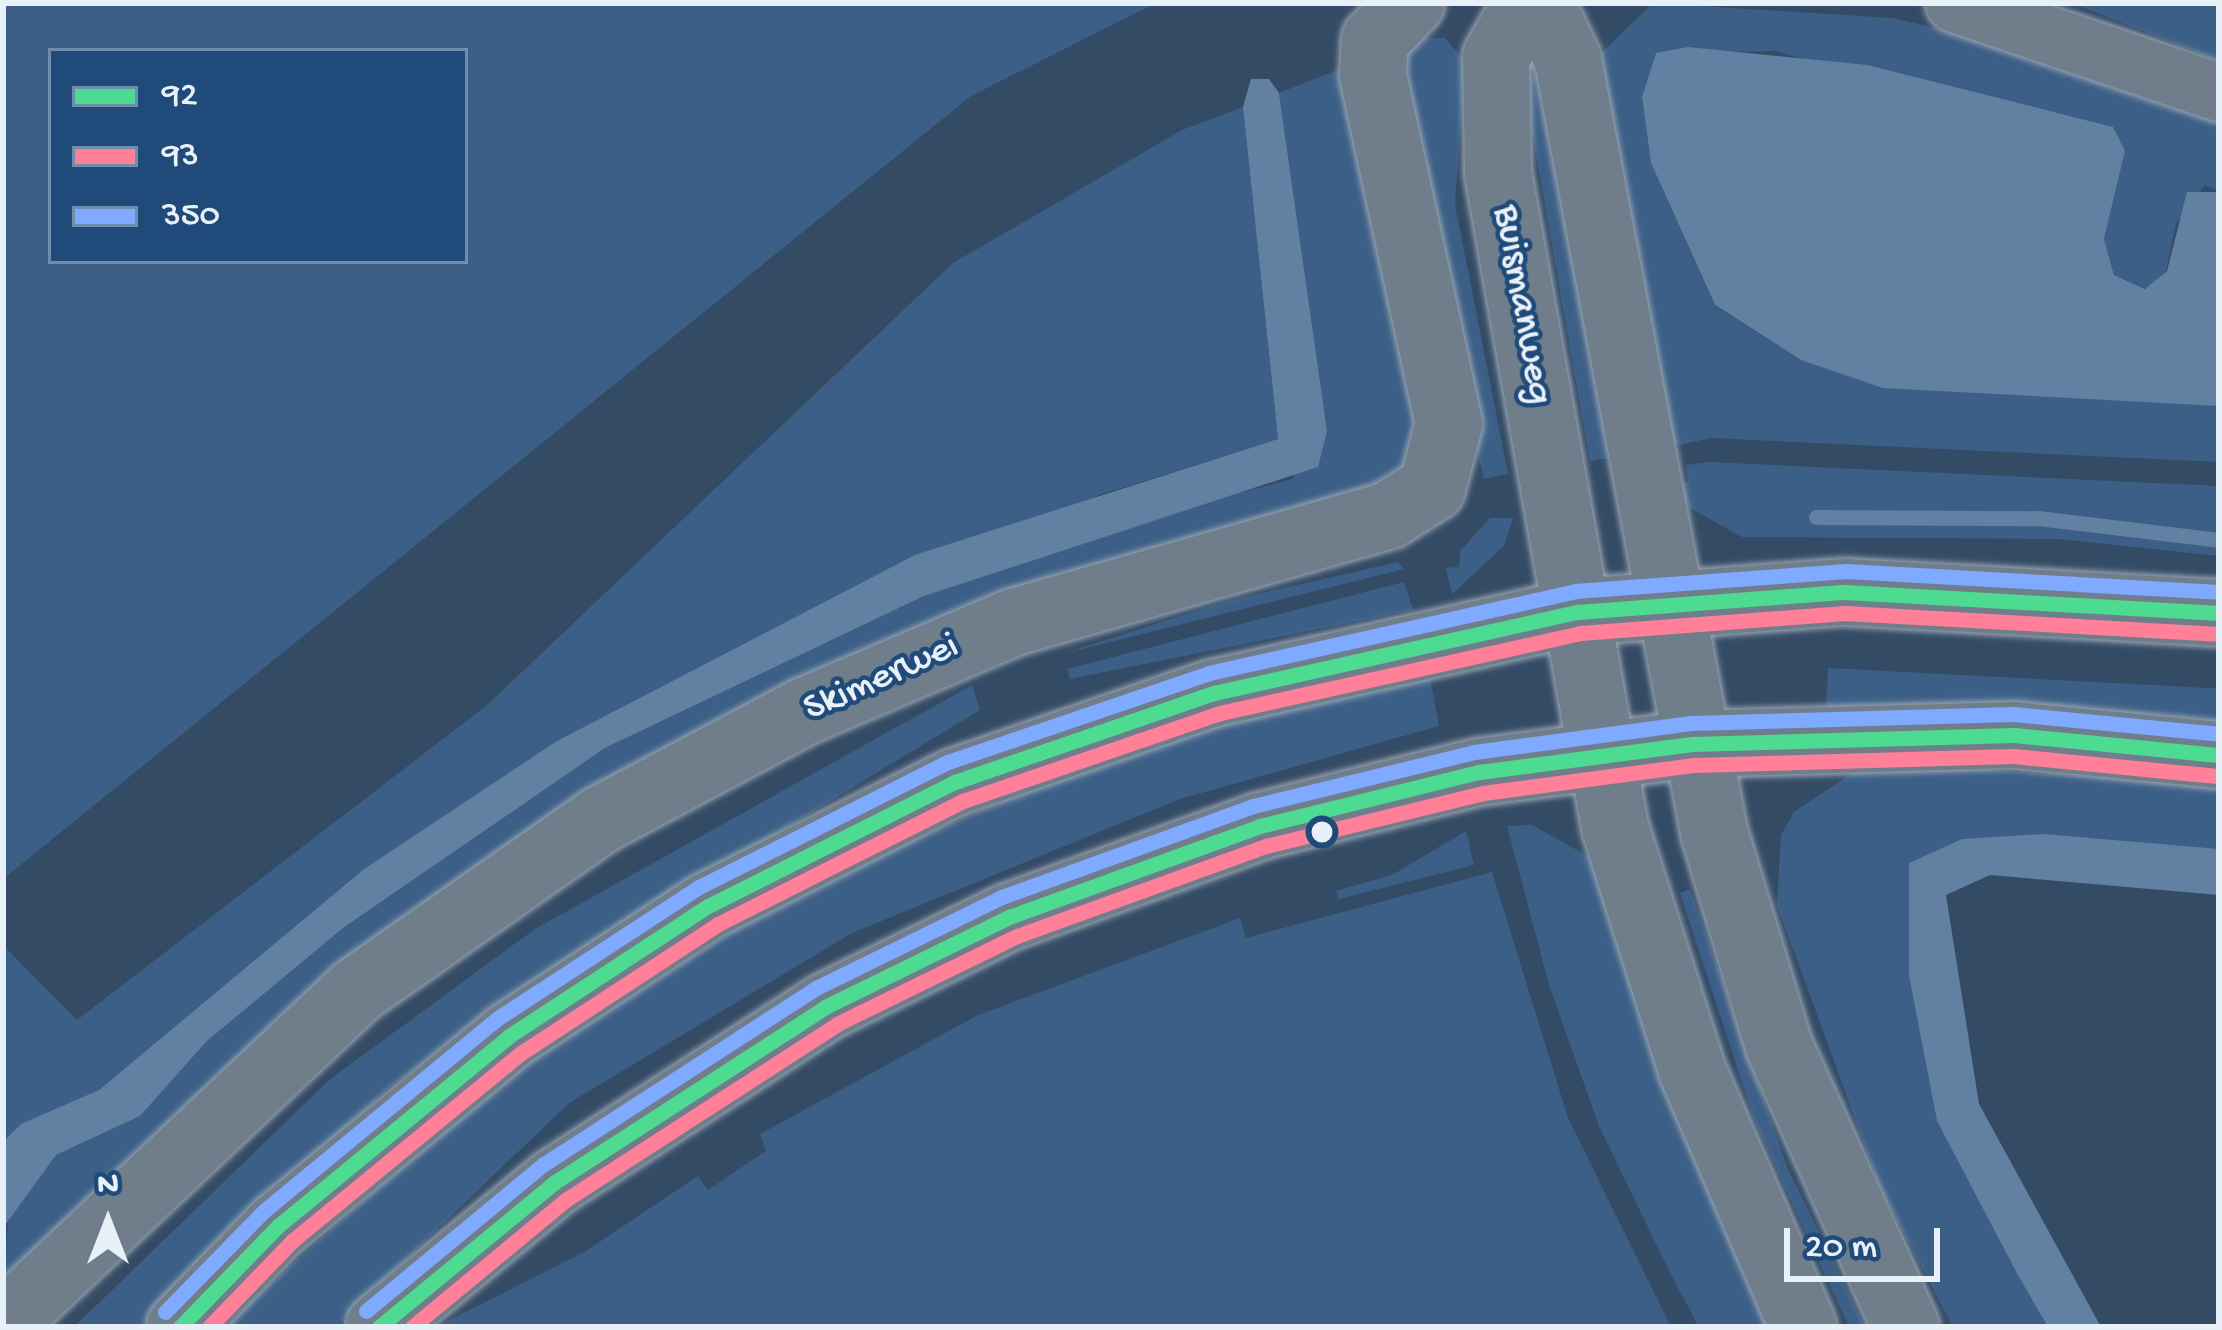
<!DOCTYPE html>
<html>
<head>
<meta charset="utf-8">
<style>
	body { margin:0 }
	#map { position:relative; width:2222px; height:1330px; overflow:hidden; background:#344b65; font-family:"Gochi Hand",sans-serif }
	div>[style] { position:absolute }
	[style*='--x'] { left:calc(var(--x)*1px); top:calc(var(--y)*1px); width:calc(var(--w)*1px); rotate:calc(var(--a)*1deg) }
	.green>* { inset:0; background:#3b5f87; transform-origin:0 0 }
	.water>* { inset:0; background:#6280a1 }
	.stream>* { height:15px; margin:-7.5px; padding:0 7.5px; transform-origin:7.5px; border-radius:7.5px; background:#6280a1 }
	.roads { filter:drop-shadow(0 0 3px #9aa6b3) drop-shadow(0 0 3px #9aa6b3) }
	.street>* { height:57px; margin:-28.5px; padding:0 28.5px; transform-origin:28.5px; border-radius:28.5px; background:#707e8c }
	.secondary>* { height:66px; margin:-33px; padding:0 33px; transform-origin:33px; border-radius:33px; background:#707e8c }
	.primary>* { height:66px; margin:-33px; padding:0 33px; transform-origin:33px; border-radius:33px; background:#707e8c }
	.bus-1>* { height:15px; margin:-7.5px; padding:0 7.5px; transform-origin:7.5px; border-radius:7.5px; background:#4ddb92 }
	.bus-2>* { height:15px; margin:-7.5px; padding:0 7.5px; transform-origin:7.5px; border-radius:7.5px; background:#ff8098 }
	.bus-3>* { height:15px; margin:-7.5px; padding:0 7.5px; transform-origin:7.5px; border-radius:7.5px; background:#80aaff }
	.dots>* { width:33px; height:33px; translate:-50% -50%; box-sizing:border-box; border:6px solid #1f4a7a; border-radius:50% }
	span { translate:-50% -50%; white-space:nowrap; text-align:center; line-height:1.15; -webkit-text-stroke:9px #1f4a7a; paint-order:stroke }
	.street-label { font-size:39px; color:#e8f1f8 }
	.frame { position:absolute; inset:0; border:6px solid #e8f1f8; pointer-events:none }
	.legend { position:absolute; left:48px; top:48px; width:420px; height:216px; box-sizing:border-box; background:#1f4a7a; border:3px solid #6f8dac; margin:0; padding:15px 21px; list-style:none; font-size:36px; color:#e8f1f8 }
	.legend li { display:flex; align-items:center; gap:24px; height:60px }
	.legend b { width:60px; border:3px solid #6f8dac }
	.north { position:absolute; left:48px; top:1162px; width:120px; height:120px; -webkit-text-stroke:9px #1f4a7a; paint-order:stroke; rotate:0deg; font-size:33px; font-weight:700; line-height:48px; text-align:center; color:#e8f1f8 }
	.north::after { content:''; display:block; margin:auto; width:42px; height:54px; background:#e8f1f8; clip-path:polygon(50% 0,100% 100%,50% 72%,0 100%) }
	.scale { position:absolute; left:1784px; top:1228px; width:156px; height:54px; box-sizing:border-box; border:6px solid #e8f1f8; border-top:0; padding-left:15px; font-size:36px; line-height:42px; white-space:nowrap; color:#e8f1f8; -webkit-text-stroke:9px #1f4a7a; paint-order:stroke }
</style>
</head>
<body>
<div id="map">
	<div class="green">
		<i style="clip-path:polygon(evenodd,3px 3px,1156px 3px,971px 96px,3px 879px,3px 3px,51px 51px,465px 51px,465px 261px,51px 261px,51px 51px)"></i>
		<i style="clip-path:polygon(1653px 3px,1892px 18px,1994px 41px,2219px 121px,2219px 192px,2205px 185px,2176px 224px,2166px 271px,2146px 289px,2114px 275px,2104px 239px,2125px 151px,1775px 51px,1656px 53px,1642px 97px,1651px 163px,1715px 306px,1801px 360px,2219px 406px,2219px 462px,1711px 438px,1656px 450px,1598px 56px)"></i>
		<i style="clip-path:polygon(2067px 3px,2219px 3px,2219px 61px,2085px 8px)"></i>
		<i style="clip-path:polygon(1417px 38px,1445px 38px,1465px 61px,1455px 204px,1508px 474px,1484px 479px,1478px 455px,1398px 48px)"></i>
		<i style="clip-path:polygon(1340px 69px,1417px 411px,1401px 479px,414px 914px,225px 1069px,3px 1283px,9px 1211px,56px 1155px,140px 1116px,207px 1041px,343px 928px,605px 748px,924px 596px,1106px 528px,1292px 479px,1327px 431px,1279px 93px)"></i>
		<i style="clip-path:polygon(1535px 73px,1547px 77px,1624px 456px,1590px 461px,1523px 80px)"></i>
		<i style="clip-path:polygon(1243px 107px,1278px 439px,1099px 495px,364px 869px,99px 1090px,3px 1142px,3px 945px,77px 1020px,486px 706px,953px 263px,1182px 130px)"></i>
		<i style="clip-path:polygon(1710px 462px,2219px 486px,2219px 556px,2059px 539px,1742px 537px,1690px 508px,1672px 484px,1688px 482px,1686px 465px)"></i>
		<i style="clip-path:polygon(1490px 518px,1513px 518px,1504px 546px,1452px 594px,1446px 568px,1459px 567px,1460px 551px)"></i>
		<i style="clip-path:polygon(1398px 562px,1404px 569px,1062px 654px,1228px 601px)"></i>
		<i style="clip-path:polygon(1404px 582px,1413px 610px,1070px 679px,1067px 669px)"></i>
		<i style="clip-path:polygon(1428px 666px,1439px 726px,1180px 799px,852px 933px,569px 1103px,335px 1327px,222px 1327px,510px 1071px,803px 888px,1116px 752px)"></i>
		<i style="left:1828px;top:668px;width:391px;height:41px;rotate:3deg"></i>
		<i style="clip-path:polygon(972px 685px,980px 710px,514px 993px,386px 1090px,140px 1327px,74px 1327px,329px 1080px,535px 929px)"></i>
		<i style="clip-path:polygon(1867px 763px,2219px 784px,2219px 849px,1962px 839px,1909px 976px,1937px 1121px,2048px 1327px,1953px 1327px,1880px 1187px,1777px 905px,1781px 835px,1794px 812px)"></i>
		<i style="clip-path:polygon(1532px 825px,1604px 865px,1787px 1327px,1699px 1327px,1670px 1273px,1599px 1126px,1549px 985px,1507px 826px)"></i>
		<i style="clip-path:polygon(1466px 831px,1474px 865px,1338px 899px,1336px 891px,1392px 875px)"></i>
		<i style="clip-path:polygon(1492px 872px,1568px 1118px,1671px 1327px,436px 1327px,586px 1251px,698px 1176px,708px 1190px,766px 1151px,760px 1134px,978px 1015px,1240px 918px,1246px 938px)"></i>
		<i style="clip-path:polygon(1690px 889px,1788px 1169px,1865px 1327px,1849px 1327px,1754px 1119px,1680px 893px)"></i>
	</div>
	<div class="water">
		<i style="clip-path:polygon(1688px 47px,1867px 65px,2113px 127px,2125px 151px,2104px 239px,2114px 275px,2145px 289px,2167px 271px,2187px 192px,2219px 192px,2219px 406px,1883px 388px,1801px 360px,1715px 305px,1651px 163px,1642px 97px,1656px 53px)"></i>
		<i style="clip-path:polygon(1251px 79px,1269px 79px,1279px 93px,1327px 431px,1318px 467px,924px 596px,605px 748px,343px 928px,207px 1041px,140px 1116px,56px 1155px,3px 1228px,3px 1142px,21px 1124px,99px 1090px,364px 869px,557px 741px,915px 555px,1278px 439px,1243px 107px)"></i>
		<i style="clip-path:polygon(2043px 834px,2219px 849px,2219px 895px,1990px 875px,1946px 895px,1979px 1104px,2101px 1327px,2048px 1327px,2019px 1277px,1937px 1121px,1909px 976px,1909px 863px,1962px 839px)"></i>
	</div>
	<div class="stream">
		<i style="--x:1816;--y:517;--w:222;--a:0.3"></i>
		<i style="--x:2038;--y:518;--w:182;--a:6.9"></i>
	</div>
	<div class="roads">
		<div class="street">
			<i style="--x:1954;--y:3;--w:280;--a:18.6"></i>
		</div>
		<div class="secondary">
			<i style="--x:1527;--y:3;--w:62;--a:119.9"></i>
			<i style="--x:1496;--y:57;--w:116;--a:89"></i>
			<i style="--x:1498;--y:173;--w:664;--a:79.86"></i>
			<i style="--x:1615;--y:827;--w:255;--a:72.4"></i>
			<i style="--x:1692;--y:1070;--w:280;--a:66.6"></i>
			<i style="--x:1541;--y:3;--w:63;--a:64.7"></i>
			<i style="--x:1568;--y:60;--w:786;--a:79.29"></i>
			<i style="--x:1714;--y:832;--w:224;--a:73.1"></i>
			<i style="--x:1779;--y:1046;--w:308;--a:65.7"></i>
			<i style="--x:3;--y:1324;--w:485;--a:-43.3"></i>
			<i style="--x:356;--y:991;--w:298;--a:-35"></i>
			<i style="--x:600;--y:820;--w:230;--a:-28"></i>
			<i style="--x:803;--y:712;--w:229;--a:-23.1"></i>
			<i style="--x:1014;--y:622;--w:390;--a:-15.9"></i>
			<i style="--x:1389;--y:515;--w:51;--a:-32.1"></i>
			<i style="--x:1432;--y:488;--w:66;--a:-75.1"></i>
			<i style="--x:1449;--y:424;--w:358;--a:-102.3"></i>
			<i style="--x:1373;--y:74;--w:34;--a:-87"></i>
			<i style="--x:1375;--y:40;--w:52;--a:-45.8"></i>
		</div>
		<div class="primary">
			<i style="--x:180;--y:1327;--w:141;--a:-45.9"></i>
			<i style="--x:278;--y:1226;--w:299;--a:-39.4"></i>
			<i style="--x:509;--y:1036;--w:238;--a:-33.2"></i>
			<i style="--x:708;--y:906;--w:276;--a:-26.7"></i>
			<i style="--x:955;--y:782;--w:274;--a:-19"></i>
			<i style="--x:1214;--y:693;--w:372;--a:-12.6"></i>
			<i style="--x:1577;--y:612;--w:269;--a:-4.3"></i>
			<i style="--x:1845;--y:592;--w:375;--a:3.2"></i>
			<i style="--x:379;--y:1327;--w:228;--a:-39.5"></i>
			<i style="--x:555;--y:1182;--w:324;--a:-32.9"></i>
			<i style="--x:827;--y:1006;--w:203;--a:-26.1"></i>
			<i style="--x:1009;--y:917;--w:267;--a:-19.9"></i>
			<i style="--x:1260;--y:826;--w:226;--a:-13.9"></i>
			<i style="--x:1479;--y:772;--w:215;--a:-7.5"></i>
			<i style="--x:1692;--y:744;--w:322;--a:-1.6"></i>
			<i style="--x:2014;--y:735;--w:206;--a:5.6"></i>
		</div>
	</div>
	<div class="bus-1">
		<i style="--x:180;--y:1327;--w:141;--a:-45.9"></i>
		<i style="--x:278;--y:1226;--w:299;--a:-39.4"></i>
		<i style="--x:509;--y:1036;--w:238;--a:-33.2"></i>
		<i style="--x:708;--y:906;--w:276;--a:-26.7"></i>
		<i style="--x:955;--y:782;--w:274;--a:-19"></i>
		<i style="--x:1214;--y:693;--w:372;--a:-12.6"></i>
		<i style="--x:1577;--y:612;--w:269;--a:-4.3"></i>
		<i style="--x:1845;--y:592;--w:375;--a:3.2"></i>
		<i style="--x:379;--y:1327;--w:228;--a:-39.5"></i>
		<i style="--x:555;--y:1182;--w:324;--a:-32.9"></i>
		<i style="--x:827;--y:1006;--w:203;--a:-26.1"></i>
		<i style="--x:1009;--y:917;--w:267;--a:-19.9"></i>
		<i style="--x:1260;--y:826;--w:226;--a:-13.9"></i>
		<i style="--x:1479;--y:772;--w:215;--a:-7.5"></i>
		<i style="--x:1692;--y:744;--w:322;--a:-1.6"></i>
		<i style="--x:2014;--y:735;--w:206;--a:5.6"></i>
	</div>
	<div class="bus-2">
		<i style="--x:209;--y:1327;--w:120;--a:-46"></i>
		<i style="--x:292;--y:1241;--w:296;--a:-39.4"></i>
		<i style="--x:521;--y:1053;--w:235;--a:-33.2"></i>
		<i style="--x:718;--y:924;--w:274;--a:-26.7"></i>
		<i style="--x:963;--y:801;--w:272;--a:-18.9"></i>
		<i style="--x:1220;--y:713;--w:369;--a:-12.5"></i>
		<i style="--x:1580;--y:633;--w:266;--a:-4.3"></i>
		<i style="--x:1845;--y:613;--w:374;--a:3.2"></i>
		<i style="--x:412;--y:1327;--w:201;--a:-39.6"></i>
		<i style="--x:567;--y:1199;--w:322;--a:-32.9"></i>
		<i style="--x:837;--y:1024;--w:200;--a:-26.1"></i>
		<i style="--x:1017;--y:936;--w:265;--a:-19.9"></i>
		<i style="--x:1266;--y:846;--w:223;--a:-13.7"></i>
		<i style="--x:1483;--y:793;--w:213;--a:-7.6"></i>
		<i style="--x:1694;--y:765;--w:319;--a:-1.6"></i>
		<i style="--x:2013;--y:756;--w:205;--a:5.6"></i>
	</div>
	<div class="bus-3">
		<i style="--x:366;--y:1311;--w:231;--a:-39.6"></i>
		<i style="--x:544;--y:1164;--w:324;--a:-32.9"></i>
		<i style="--x:816;--y:988;--w:207;--a:-26.1"></i>
		<i style="--x:1002;--y:897;--w:267;--a:-19.9"></i>
		<i style="--x:1253;--y:806;--w:228;--a:-13.7"></i>
		<i style="--x:1474;--y:752;--w:219;--a:-7.6"></i>
		<i style="--x:1691;--y:723;--w:322;--a:-1.6"></i>
		<i style="--x:2013;--y:714;--w:207;--a:5.5"></i>
		<i style="--x:165;--y:1312;--w:143;--a:-45.6"></i>
		<i style="--x:265;--y:1210;--w:302;--a:-39.5"></i>
		<i style="--x:498;--y:1018;--w:240;--a:-33.1"></i>
		<i style="--x:699;--y:887;--w:279;--a:-26.7"></i>
		<i style="--x:948;--y:762;--w:276;--a:-18.8"></i>
		<i style="--x:1209;--y:673;--w:375;--a:-12.6"></i>
		<i style="--x:1575;--y:591;--w:272;--a:-4.2"></i>
		<i style="--x:1846;--y:571;--w:374;--a:3.2"></i>
	</div>
	<div class="dots">
		<i style="left:1322px;top:832px;background:#e8f1f8"></i>
	</div>
	<div class="street-label">
		<span style="left:1521px;top:305px;rotate:80deg">Buismanweg</span>
		<span style="left:882px;top:679px;rotate:-24deg">Skimerwei</span>
	</div>
	<div class="frame"></div>
	<ul class="legend">
	<li><b style="height:15px;background:#4ddb92"></b>92</li>
	<li><b style="height:15px;background:#ff8098"></b>93</li>
	<li><b style="height:15px;background:#80aaff"></b>350</li>
	</ul>
	<div class="north">N</div>
	<div class="scale">20 m</div>
</div>
</body>
</html>
